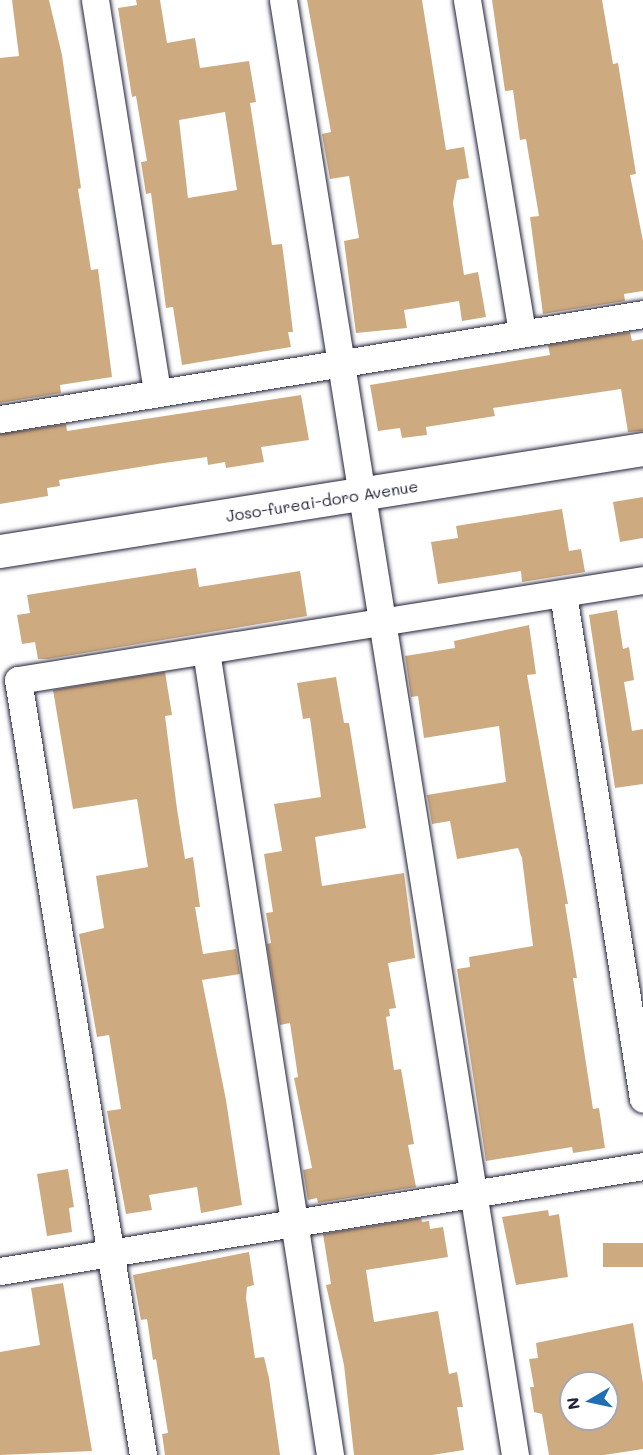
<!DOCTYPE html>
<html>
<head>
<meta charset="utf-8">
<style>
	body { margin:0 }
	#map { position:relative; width:643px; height:1455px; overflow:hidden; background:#fff; font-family:Mali,sans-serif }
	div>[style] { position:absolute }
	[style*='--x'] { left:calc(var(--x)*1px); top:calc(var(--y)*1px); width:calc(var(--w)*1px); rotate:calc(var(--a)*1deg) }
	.building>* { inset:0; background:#ceaa80; transform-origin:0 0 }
	.roads { filter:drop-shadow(0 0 2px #22223b) drop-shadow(0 0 2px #22223b) }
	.street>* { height:27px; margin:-13.5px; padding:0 13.5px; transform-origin:13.5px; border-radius:13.5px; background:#fff }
	.secondary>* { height:33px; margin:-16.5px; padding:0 16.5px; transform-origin:16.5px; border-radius:16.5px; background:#fff }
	span { translate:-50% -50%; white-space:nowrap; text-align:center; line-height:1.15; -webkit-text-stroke:6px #fff; paint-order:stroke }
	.street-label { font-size:16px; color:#22223b }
	.north { position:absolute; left:559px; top:1371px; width:60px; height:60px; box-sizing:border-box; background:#fff; border:2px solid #a7a7b1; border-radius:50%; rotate:261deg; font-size:16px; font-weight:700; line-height:24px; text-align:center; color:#22223b }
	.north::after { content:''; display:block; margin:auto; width:21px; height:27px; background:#1f6fb2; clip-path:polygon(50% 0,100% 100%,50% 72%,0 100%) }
</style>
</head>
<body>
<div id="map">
	<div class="building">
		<i style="clip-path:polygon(12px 0,49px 0,62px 55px,81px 188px,78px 189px,91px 270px,98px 269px,112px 377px,60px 385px,61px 393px,0 403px,0 58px,19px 56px)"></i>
		<i style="clip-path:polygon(evenodd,136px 0,160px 0,167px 43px,195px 38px,200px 68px,249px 61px,256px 102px,250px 103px,272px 245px,282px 244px,286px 274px,293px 332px,288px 332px,291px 347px,182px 365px,173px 307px,166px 308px,151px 193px,146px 194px,141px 162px,147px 161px,136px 96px,132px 97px,118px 8px,137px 5px,136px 0,225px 112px,237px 190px,188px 198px,179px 120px,225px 112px)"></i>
		<i style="clip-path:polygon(307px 0,422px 0,446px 150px,464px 147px,469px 178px,457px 180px,453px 203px,464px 275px,478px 272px,486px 317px,462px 321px,459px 301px,404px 310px,407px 328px,356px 333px,344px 241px,359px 238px,349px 176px,330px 179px,322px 134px,331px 132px)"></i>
		<i style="clip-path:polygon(492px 0,602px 0,613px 64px,618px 63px,636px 174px,630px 175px,643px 241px,643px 291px,624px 294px,625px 301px,543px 314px,530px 217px,539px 216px,526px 139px,520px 140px,513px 90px,505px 91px)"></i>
		<i style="clip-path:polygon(630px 332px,632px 341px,643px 339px,643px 431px,628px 432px,621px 389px,493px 408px,495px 416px,426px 427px,427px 435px,402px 438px,400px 428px,378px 431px,370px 385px,550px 355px,548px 345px)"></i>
		<i style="clip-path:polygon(301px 395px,309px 440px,261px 447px,264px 462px,226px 468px,225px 462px,208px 465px,207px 457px,164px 463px,59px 480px,60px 486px,47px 488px,48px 496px,0 504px,0 434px,66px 424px,67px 431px)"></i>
		<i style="clip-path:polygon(643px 497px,643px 538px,620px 542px,613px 502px)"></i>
		<i style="clip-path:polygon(562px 509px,569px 551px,581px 549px,585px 572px,522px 582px,521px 571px,438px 584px,431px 542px,458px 538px,456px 526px)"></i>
		<i style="clip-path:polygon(196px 568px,199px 587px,300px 571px,307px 616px,48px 659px,38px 659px,35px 642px,22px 644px,17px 615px,30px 613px,27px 595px)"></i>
		<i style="clip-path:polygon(617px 610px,623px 649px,629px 647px,634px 680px,624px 682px,632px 731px,643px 729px,643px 784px,615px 788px,589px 615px)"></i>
		<i style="clip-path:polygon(529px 625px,536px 674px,527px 675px,568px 904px,565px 904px,577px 978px,573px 978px,593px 1109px,599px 1108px,605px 1148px,573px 1153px,572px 1147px,486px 1161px,457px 969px,470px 967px,469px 957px,533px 946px,522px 858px,518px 848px,457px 859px,450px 821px,432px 824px,427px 795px,506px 782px,499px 726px,424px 738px,418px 696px,411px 697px,405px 656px,455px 648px,454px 641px)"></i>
		<i style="clip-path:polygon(165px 672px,172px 715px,165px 716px,177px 809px,185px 859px,193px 857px,200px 907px,195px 907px,203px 954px,236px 949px,240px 974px,202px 980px,226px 1100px,242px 1205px,201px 1213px,197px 1187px,149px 1195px,152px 1210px,126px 1214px,107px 1111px,121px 1109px,109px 1035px,97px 1037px,79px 934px,104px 928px,96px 876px,148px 867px,137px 799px,73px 809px,53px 690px)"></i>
		<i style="clip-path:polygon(336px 677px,344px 723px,349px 723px,366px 828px,315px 837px,322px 886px,404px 873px,415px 958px,388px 963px,396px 1008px,389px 1009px,390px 1016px,386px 1017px,394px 1070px,401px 1069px,414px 1144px,408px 1145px,416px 1187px,318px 1203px,317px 1198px,308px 1200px,303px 1170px,312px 1168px,294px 1078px,298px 1077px,290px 1023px,280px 1025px,267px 944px,271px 943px,266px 913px,273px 912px,264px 854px,282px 851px,274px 804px,321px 797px,310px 718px,303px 719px,297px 683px)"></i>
		<i style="clip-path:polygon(68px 1169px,74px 1207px,69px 1208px,72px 1232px,47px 1236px,37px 1174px)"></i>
		<i style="clip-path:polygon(548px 1210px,549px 1216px,559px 1214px,568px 1277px,516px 1285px,502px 1217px)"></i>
		<i style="clip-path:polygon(421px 1218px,422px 1222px,429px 1221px,430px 1229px,443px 1227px,448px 1257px,366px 1270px,374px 1322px,438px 1311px,449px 1374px,457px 1372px,463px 1407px,457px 1407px,464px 1450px,432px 1455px,354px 1455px,344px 1365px,326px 1285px,331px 1284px,323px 1234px)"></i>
		<i style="left:643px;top:1243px;width:24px;height:40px;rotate:90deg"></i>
		<i style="clip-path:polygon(249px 1252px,254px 1285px,247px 1287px,246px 1298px,255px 1358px,264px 1357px,269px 1378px,280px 1455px,165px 1455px,162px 1434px,168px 1433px,156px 1359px,153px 1360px,147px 1319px,141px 1320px,133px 1275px)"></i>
		<i style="clip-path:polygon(63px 1283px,92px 1451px,0 1455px,0 1352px,40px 1345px,31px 1288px)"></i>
		<i style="clip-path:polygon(evenodd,633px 1323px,643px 1383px,643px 1449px,604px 1455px,549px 1455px,542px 1414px,534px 1412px,530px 1387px,534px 1387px,529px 1359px,538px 1358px,536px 1343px,633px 1323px,571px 1383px,607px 1383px,607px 1419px,571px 1419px,571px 1383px)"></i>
	</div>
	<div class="roads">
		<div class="street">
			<i style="--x:95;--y:0;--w:397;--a:81"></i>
			<i style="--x:283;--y:0;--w:1473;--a:80.94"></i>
			<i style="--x:467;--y:0;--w:337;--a:80.6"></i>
			<i style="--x:0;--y:419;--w:652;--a:-9.27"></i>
			<i style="--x:563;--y:594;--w:511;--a:81"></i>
			<i style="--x:206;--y:651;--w:814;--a:81.23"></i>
			<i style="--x:0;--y:1271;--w:652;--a:-9.27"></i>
			<i style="--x:143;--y:1455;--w:785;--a:-99.16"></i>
			<i style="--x:18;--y:680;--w:633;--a:-9.09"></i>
		</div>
		<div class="secondary">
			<i style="--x:0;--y:551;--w:651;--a:-9.01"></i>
		</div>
	</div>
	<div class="street-label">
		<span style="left:322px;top:501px;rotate:-9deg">Joso-fureai-doro Avenue</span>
	</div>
	<div class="north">N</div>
</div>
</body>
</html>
